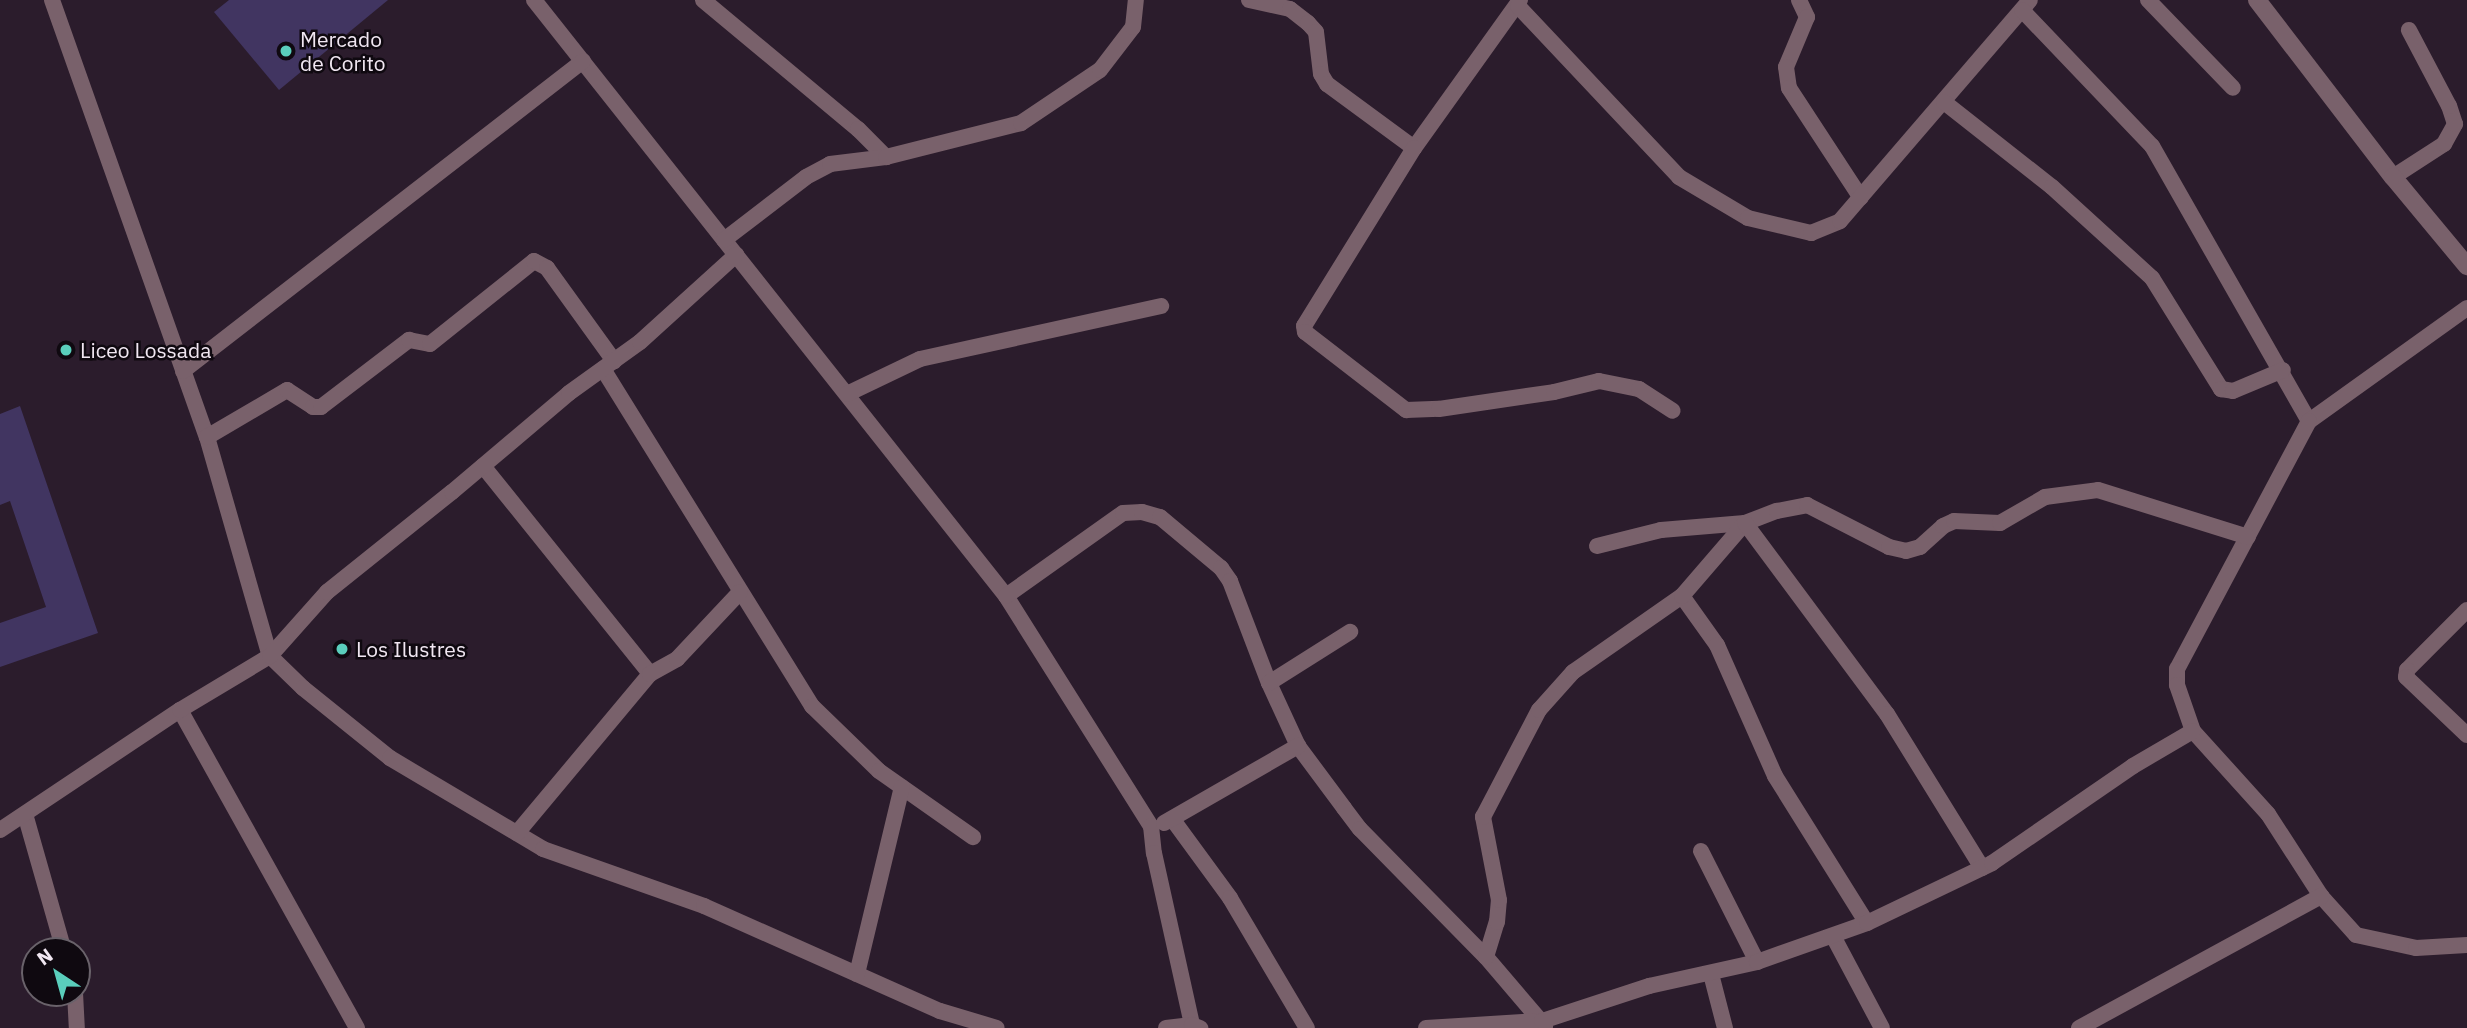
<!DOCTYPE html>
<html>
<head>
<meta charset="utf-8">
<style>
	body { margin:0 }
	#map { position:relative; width:2467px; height:1028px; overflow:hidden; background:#2b1c2c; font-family:"IBM Plex Sans",sans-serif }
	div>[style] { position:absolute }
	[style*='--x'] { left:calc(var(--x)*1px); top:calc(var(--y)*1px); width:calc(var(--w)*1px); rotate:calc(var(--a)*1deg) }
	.building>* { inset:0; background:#413561 }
	.minor>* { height:16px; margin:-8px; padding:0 8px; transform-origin:8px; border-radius:8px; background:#79616b }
	.tertiary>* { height:18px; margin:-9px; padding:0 9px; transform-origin:9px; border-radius:9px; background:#79616b }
	.dots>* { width:19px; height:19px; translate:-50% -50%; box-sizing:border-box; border:4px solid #0f0910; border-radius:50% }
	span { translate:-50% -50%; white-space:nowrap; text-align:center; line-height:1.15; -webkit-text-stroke:5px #0f0910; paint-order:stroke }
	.poi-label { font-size:21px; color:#f1e7f2 }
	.left { translate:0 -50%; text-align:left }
	.north { position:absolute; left:21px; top:937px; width:70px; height:70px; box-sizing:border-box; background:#0f0910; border:2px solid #69626a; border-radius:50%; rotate:324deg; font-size:19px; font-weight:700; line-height:28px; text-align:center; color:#f1e7f2 }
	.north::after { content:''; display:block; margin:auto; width:24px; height:32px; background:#5acebc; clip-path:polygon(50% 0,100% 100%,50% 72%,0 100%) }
</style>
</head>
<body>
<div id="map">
	<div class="building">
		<i style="clip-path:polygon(229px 0,388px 0,279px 90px,214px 12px)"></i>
		<i style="clip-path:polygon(20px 406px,98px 633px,0 667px,0 623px,46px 607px,10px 501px,0 505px,0 414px)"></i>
	</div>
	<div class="minor">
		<i style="--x:52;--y:0;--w:464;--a:70.5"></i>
		<i style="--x:207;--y:437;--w:228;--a:74"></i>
		<i style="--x:270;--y:656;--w:46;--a:44.1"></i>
		<i style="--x:303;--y:688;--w:112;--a:38.8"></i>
		<i style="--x:390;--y:758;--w:178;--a:30.7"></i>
		<i style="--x:543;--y:849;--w:171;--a:19.5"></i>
		<i style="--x:704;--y:906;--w:258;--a:24"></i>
		<i style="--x:940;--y:1011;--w:59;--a:16.6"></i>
		<i style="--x:534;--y:0;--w:760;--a:51.62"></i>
		<i style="--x:1006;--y:596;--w:272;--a:57.8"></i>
		<i style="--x:1151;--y:826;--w:27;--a:84"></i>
		<i style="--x:1154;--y:853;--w:176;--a:77.5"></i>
		<i style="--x:703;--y:0;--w:202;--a:39.8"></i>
		<i style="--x:858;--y:129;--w:40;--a:45"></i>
		<i style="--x:1249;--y:0;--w:42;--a:12.4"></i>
		<i style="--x:1290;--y:9;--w:23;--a:38"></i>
		<i style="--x:1308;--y:23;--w:12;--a:48"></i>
		<i style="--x:1316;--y:32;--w:42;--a:83.2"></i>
		<i style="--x:1321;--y:74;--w:12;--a:59"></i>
		<i style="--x:1327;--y:84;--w:108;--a:36.3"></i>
		<i style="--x:1520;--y:0;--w:182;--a:125.6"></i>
		<i style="--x:1414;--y:148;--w:209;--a:121.7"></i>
		<i style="--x:1304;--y:326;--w:6;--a:81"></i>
		<i style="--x:1305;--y:332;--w:128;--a:37.7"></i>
		<i style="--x:1406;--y:410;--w:33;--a:-2"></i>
		<i style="--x:1439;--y:409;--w:116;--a:-8.4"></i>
		<i style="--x:1554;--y:392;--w:46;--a:-13.7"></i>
		<i style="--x:1599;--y:381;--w:41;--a:11.3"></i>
		<i style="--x:1639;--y:389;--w:40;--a:32.9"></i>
		<i style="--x:1799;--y:0;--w:19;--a:65"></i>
		<i style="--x:1807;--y:17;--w:54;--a:112.8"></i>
		<i style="--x:1786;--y:67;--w:21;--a:82"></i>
		<i style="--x:1789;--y:88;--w:131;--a:56.8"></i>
		<i style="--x:2148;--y:0;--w:122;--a:46"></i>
		<i style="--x:1518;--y:6;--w:235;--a:46.7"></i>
		<i style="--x:1679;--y:177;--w:80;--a:30.7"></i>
		<i style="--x:1748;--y:218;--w:65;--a:13.4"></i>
		<i style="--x:1811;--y:233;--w:31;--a:-22"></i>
		<i style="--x:1840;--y:221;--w:291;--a:-49.3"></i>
		<i style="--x:2022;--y:10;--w:188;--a:46.3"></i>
		<i style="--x:2152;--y:146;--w:317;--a:60.3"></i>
		<i style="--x:1944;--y:102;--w:137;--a:38.2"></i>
		<i style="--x:2052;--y:187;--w:135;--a:42.3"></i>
		<i style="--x:2152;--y:278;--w:131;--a:58.1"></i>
		<i style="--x:2221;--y:389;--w:12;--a:9"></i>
		<i style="--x:2233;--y:391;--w:54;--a:-22.8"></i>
		<i style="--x:2393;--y:177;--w:61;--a:-32.9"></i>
		<i style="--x:2444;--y:144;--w:23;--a:-61"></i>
		<i style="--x:2455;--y:124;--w:19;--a:-108"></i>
		<i style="--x:2449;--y:106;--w:86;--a:-117.8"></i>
		<i style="--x:724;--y:240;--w:103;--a:-37.5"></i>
		<i style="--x:806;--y:177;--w:27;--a:-28"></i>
		<i style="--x:830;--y:164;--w:56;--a:-7.1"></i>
		<i style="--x:886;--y:157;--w:139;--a:-14.1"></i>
		<i style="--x:1021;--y:123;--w:95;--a:-33.9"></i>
		<i style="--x:1100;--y:70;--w:54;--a:-52.5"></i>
		<i style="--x:1133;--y:27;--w:27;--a:-84"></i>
		<i style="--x:2467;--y:308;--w:194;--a:144.4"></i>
		<i style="--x:2309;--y:421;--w:281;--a:118"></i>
		<i style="--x:2177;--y:669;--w:16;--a:90"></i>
		<i style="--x:2177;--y:685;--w:49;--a:70.8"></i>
		<i style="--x:2193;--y:731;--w:112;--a:47.9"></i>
		<i style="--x:2268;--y:814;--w:98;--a:57.1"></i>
		<i style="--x:2321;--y:896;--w:52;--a:48.1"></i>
		<i style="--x:2356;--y:935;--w:61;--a:12.2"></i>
		<i style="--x:2416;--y:948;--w:51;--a:-3.4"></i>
		<i style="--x:603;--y:369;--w:397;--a:58.2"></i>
		<i style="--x:812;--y:706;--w:93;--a:44.1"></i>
		<i style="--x:879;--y:771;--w:115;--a:35.1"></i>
		<i style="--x:183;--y:371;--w:506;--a:-37.78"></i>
		<i style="--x:847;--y:394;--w:81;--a:-25.6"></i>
		<i style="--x:920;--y:359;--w:247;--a:-12.4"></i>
		<i style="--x:207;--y:437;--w:93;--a:-30.4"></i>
		<i style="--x:287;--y:390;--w:31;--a:33"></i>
		<i style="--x:313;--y:407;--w:8;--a:0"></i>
		<i style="--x:321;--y:407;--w:111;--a:-37.3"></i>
		<i style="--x:409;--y:340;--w:21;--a:11"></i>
		<i style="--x:430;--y:344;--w:133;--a:-38.6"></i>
		<i style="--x:534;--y:261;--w:15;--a:28"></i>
		<i style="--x:547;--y:268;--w:115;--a:54.2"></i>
		<i style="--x:483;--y:466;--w:267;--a:51.2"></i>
		<i style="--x:1597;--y:546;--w:66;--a:-14"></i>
		<i style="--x:1661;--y:530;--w:84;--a:-4.8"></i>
		<i style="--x:1745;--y:523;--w:34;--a:-21"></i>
		<i style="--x:1777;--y:511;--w:31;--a:-11"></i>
		<i style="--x:1807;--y:505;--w:92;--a:27.1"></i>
		<i style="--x:1889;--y:547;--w:17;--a:13"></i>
		<i style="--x:1906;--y:551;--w:15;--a:-16"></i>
		<i style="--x:1920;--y:547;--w:31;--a:-42"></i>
		<i style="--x:1943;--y:526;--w:12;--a:-24"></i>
		<i style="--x:1954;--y:521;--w:46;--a:2.5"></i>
		<i style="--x:2000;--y:523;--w:52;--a:-30"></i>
		<i style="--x:2045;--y:497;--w:53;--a:-7.5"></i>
		<i style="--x:2098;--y:490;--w:157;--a:17.4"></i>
		<i style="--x:1006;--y:596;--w:143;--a:-35.4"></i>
		<i style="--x:1123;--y:513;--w:19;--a:-3"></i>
		<i style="--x:1142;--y:512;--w:19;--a:16"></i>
		<i style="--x:1160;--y:517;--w:80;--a:39.9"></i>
		<i style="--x:1221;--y:568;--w:16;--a:55"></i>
		<i style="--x:1230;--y:581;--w:109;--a:69.1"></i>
		<i style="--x:1269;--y:683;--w:69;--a:65.3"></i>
		<i style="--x:1298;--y:746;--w:77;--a:53.4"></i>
		<i style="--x:1344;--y:808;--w:26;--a:53"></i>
		<i style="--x:1360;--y:829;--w:180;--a:45.5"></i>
		<i style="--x:1486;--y:957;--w:91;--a:49.5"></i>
		<i style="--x:1682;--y:596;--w:60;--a:54.5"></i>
		<i style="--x:1717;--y:645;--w:143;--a:66.1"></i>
		<i style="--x:1775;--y:776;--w:173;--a:58"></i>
		<i style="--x:2467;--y:610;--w:85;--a:135"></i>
		<i style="--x:2407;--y:670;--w:7;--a:98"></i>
		<i style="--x:2406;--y:677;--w:84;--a:43.6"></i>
		<i style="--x:1269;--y:683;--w:96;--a:-32.2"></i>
		<i style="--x:180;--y:710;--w:364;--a:60.9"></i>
		<i style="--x:25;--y:814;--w:142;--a:74.1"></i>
		<i style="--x:1173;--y:820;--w:97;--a:53.8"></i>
		<i style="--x:1230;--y:898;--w:151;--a:59.4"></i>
		<i style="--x:1164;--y:823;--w:155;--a:-29.9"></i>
		<i style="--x:0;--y:830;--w:216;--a:-33.7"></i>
		<i style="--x:180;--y:710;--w:105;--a:-31"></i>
		<i style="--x:270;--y:656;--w:86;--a:-48.3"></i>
		<i style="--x:327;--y:592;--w:160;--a:-38.7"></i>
		<i style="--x:452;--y:492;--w:153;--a:-40.2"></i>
		<i style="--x:569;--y:393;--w:87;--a:-35.7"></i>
		<i style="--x:640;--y:342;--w:130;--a:-42.2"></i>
		<i style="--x:517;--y:833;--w:207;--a:-50.1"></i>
		<i style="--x:650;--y:674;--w:31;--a:-29"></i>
		<i style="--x:677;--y:659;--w:92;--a:-46.8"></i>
		<i style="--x:1701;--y:851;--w:124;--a:63.2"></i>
		<i style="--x:1833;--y:936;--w:104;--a:62"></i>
		<i style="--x:1486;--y:957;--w:37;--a:-73"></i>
		<i style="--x:1497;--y:922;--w:22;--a:-85"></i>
		<i style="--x:1499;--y:900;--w:85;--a:-100.9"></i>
		<i style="--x:1483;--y:817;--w:121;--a:-62.4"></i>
		<i style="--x:1539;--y:710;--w:51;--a:-48.2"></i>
		<i style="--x:1573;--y:672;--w:133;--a:-34.9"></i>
		<i style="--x:1682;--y:596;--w:96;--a:-49.2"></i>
		<i style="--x:1745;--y:523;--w:238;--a:53.4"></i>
		<i style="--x:1887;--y:714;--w:181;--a:58.3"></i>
		<i style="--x:857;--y:974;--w:192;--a:-76.5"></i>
		<i style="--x:1711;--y:974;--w:56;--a:75.5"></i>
		<i style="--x:75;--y:993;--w:35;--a:87"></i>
		<i style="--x:1166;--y:1028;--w:26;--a:-7"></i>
		<i style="--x:1192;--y:1025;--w:9;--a:21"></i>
		<i style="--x:1426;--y:1028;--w:116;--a:-3.5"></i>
		<i style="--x:1542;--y:1021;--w:113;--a:-18.1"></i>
		<i style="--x:1649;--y:986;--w:111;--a:-12.5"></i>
		<i style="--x:1757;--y:962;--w:117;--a:-19.5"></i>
		<i style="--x:1867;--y:923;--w:139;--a:-25.6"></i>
		<i style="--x:1992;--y:863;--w:171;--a:-34.5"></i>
		<i style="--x:2133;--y:766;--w:69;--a:-30.3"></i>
		<i style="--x:2079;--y:1028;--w:276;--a:-28.6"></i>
	</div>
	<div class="tertiary">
		<i style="--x:2257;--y:0;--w:223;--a:52.5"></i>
		<i style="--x:2393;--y:177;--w:116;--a:50.3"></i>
	</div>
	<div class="dots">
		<i style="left:286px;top:51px;background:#5acebc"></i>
		<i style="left:66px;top:350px;background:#5acebc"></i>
		<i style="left:342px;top:649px;background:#5acebc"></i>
	</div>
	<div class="poi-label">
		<span class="left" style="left:300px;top:51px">Mercado<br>de Corito</span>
		<span class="left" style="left:80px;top:350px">Liceo Lossada</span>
		<span class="left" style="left:356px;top:649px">Los Ilustres</span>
	</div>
	<div class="north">N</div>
</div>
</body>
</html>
